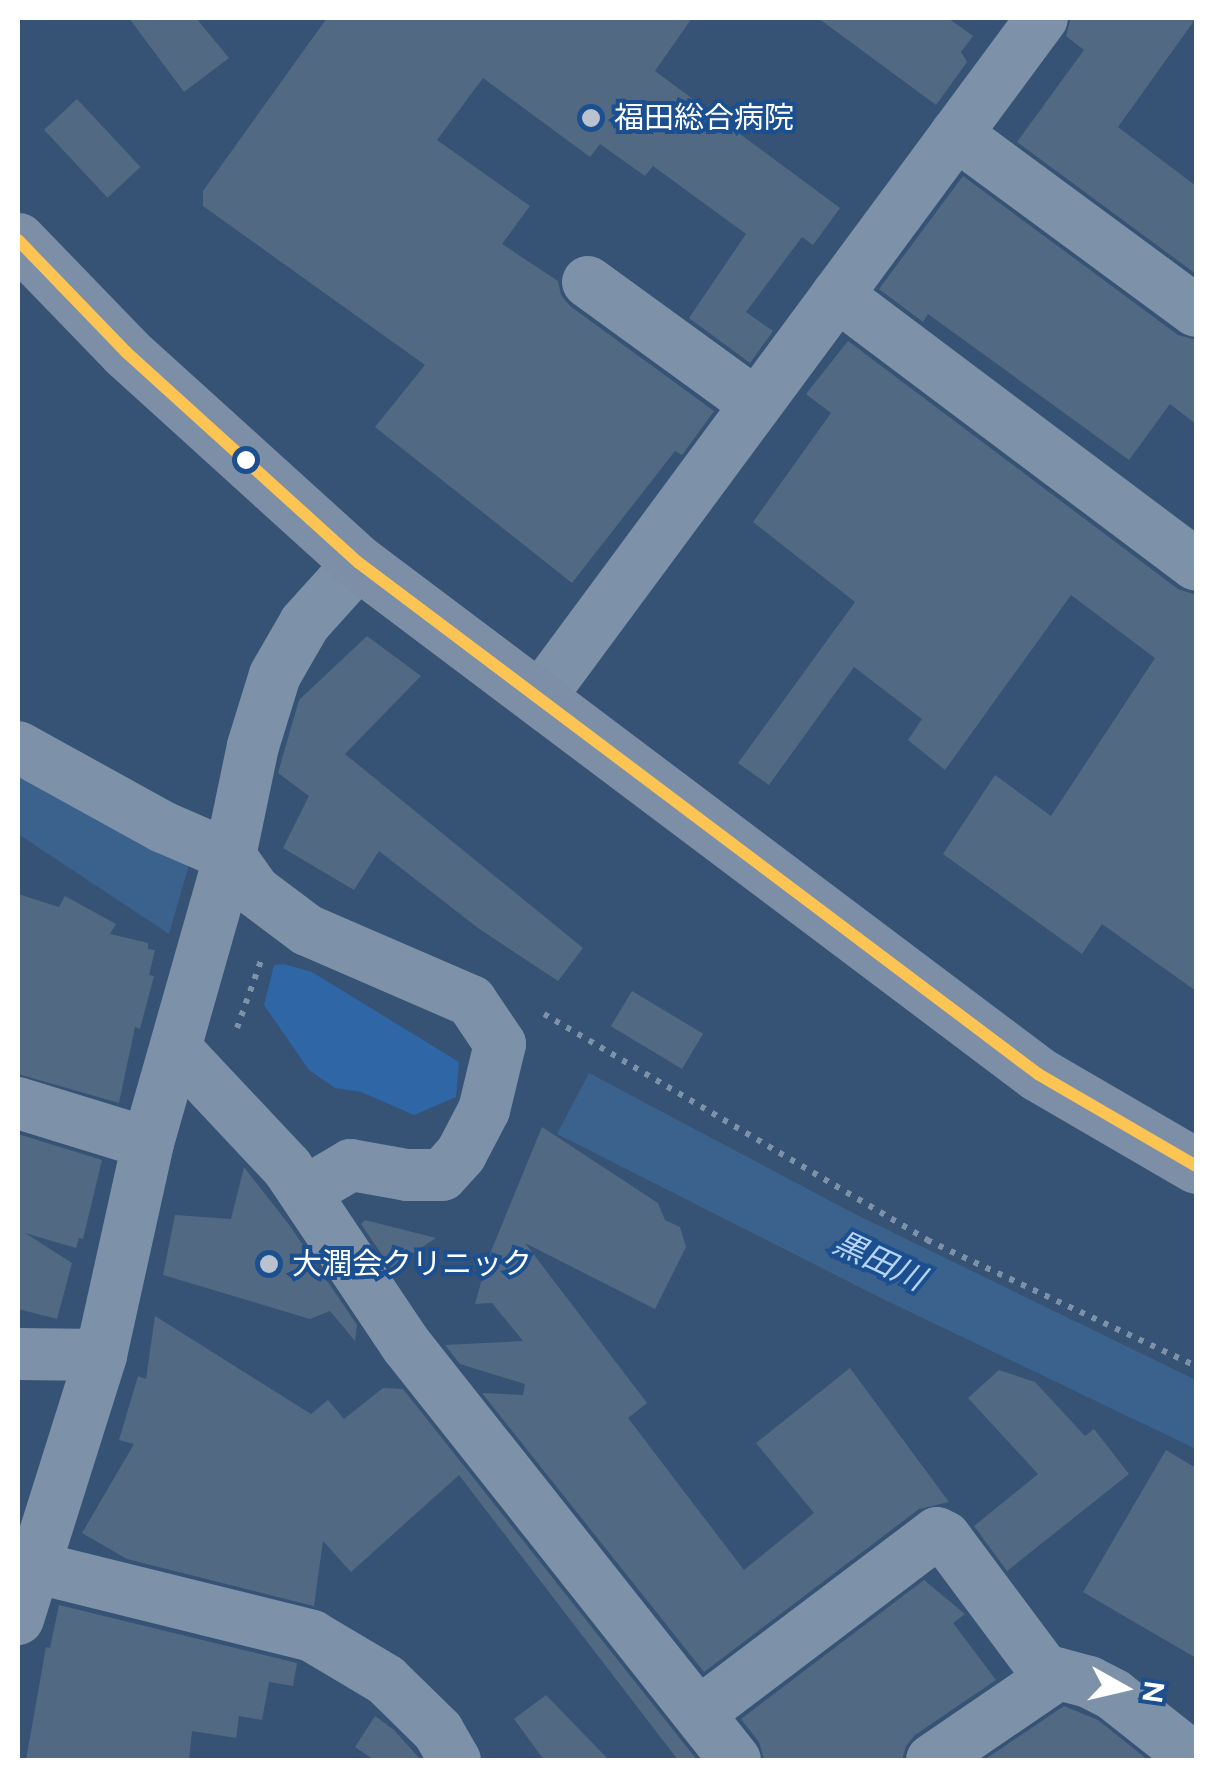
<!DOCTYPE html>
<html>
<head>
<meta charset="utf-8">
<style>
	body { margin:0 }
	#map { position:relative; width:1214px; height:1778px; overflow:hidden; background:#365274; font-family:Figtree,"Noto Sans JP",sans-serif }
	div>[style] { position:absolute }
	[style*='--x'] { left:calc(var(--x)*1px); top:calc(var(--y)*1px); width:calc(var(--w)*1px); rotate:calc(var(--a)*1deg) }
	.green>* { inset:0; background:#2f66a5 }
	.water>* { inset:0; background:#3b618d }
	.building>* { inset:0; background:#526984; transform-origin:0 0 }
	.path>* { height:6px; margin-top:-3px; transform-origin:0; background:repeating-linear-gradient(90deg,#7d92a8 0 5px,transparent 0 13px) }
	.minor>* { height:52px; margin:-26px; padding:0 26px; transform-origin:26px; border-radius:26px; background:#7d92a8 }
	.major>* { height:55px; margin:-27.5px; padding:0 27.5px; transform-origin:27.5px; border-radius:27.5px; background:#7d8ea7 }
	.bus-1>* { height:12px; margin:-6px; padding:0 6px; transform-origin:6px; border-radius:6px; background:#fcc553 }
	.dots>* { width:28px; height:28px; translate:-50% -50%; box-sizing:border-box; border:5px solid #1b4f8f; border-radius:50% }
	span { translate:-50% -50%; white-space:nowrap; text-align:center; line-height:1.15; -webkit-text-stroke:8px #1b4f8f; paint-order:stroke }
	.poi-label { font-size:30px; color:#fff }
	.left { translate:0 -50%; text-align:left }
	.water-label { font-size:32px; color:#b5d3f5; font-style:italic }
	.frame { position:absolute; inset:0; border:20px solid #fff; pointer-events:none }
	.north { position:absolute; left:1074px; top:1638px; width:100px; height:100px; -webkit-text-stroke:8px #1b4f8f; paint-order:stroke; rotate:98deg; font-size:28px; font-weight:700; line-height:40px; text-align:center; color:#fff }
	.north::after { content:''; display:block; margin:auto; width:35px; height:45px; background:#fff; clip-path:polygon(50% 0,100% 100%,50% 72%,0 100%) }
</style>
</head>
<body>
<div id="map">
	<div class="green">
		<i style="clip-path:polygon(284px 964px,312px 972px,459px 1062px,456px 1097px,414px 1115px,361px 1092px,335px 1088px,309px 1070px,264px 1005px,274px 965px)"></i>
	</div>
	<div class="water">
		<i style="clip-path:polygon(18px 772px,189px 865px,169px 934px,18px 834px)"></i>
		<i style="clip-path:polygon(589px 1073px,855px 1214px,1196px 1380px,1196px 1449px,879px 1297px,557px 1134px)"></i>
	</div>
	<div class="building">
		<i style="clip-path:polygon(129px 18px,196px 18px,229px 58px,184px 92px)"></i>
		<i style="clip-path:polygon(327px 18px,692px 18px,655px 71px,840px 208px,813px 245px,802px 237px,746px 312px,773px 331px,750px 363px,689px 318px,746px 234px,653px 166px,645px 176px,600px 144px,590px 157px,483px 78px,437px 140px,530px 206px,502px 244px,558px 281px,561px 295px,570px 306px,714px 411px,682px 455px,675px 451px,572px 583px,375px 427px,425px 365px,203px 206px,203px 191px)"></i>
		<i style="clip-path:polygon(818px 18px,948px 18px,973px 36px,961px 52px,967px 62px,936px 105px)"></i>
		<i style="clip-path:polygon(1071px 18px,1196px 18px,1118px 127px,1196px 186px,1196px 274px,1017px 142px,1084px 50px,1066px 36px)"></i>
		<i style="left:77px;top:99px;width:93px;height:45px;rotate:47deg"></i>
		<i style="clip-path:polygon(963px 176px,1178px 335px,1196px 340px,1196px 424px,1170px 404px,1129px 460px,928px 314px,923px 322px,879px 289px)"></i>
		<i style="clip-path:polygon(848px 341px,1178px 589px,1196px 595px,1196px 991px,1102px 924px,1082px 954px,943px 854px,995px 775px,1051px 816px,1155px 658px,1071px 595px,945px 770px,908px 740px,922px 719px,854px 667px,769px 785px,738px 763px,855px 602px,753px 522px,831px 413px,806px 394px)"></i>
		<i style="clip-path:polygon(367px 636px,421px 676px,345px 754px,583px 948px,558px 981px,478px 928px,379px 851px,354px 890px,283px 848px,309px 796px,278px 773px,299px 700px)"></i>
		<i style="clip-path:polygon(18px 894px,59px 907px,65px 896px,116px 924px,110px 934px,148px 943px,148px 949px,155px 950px,149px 975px,154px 976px,140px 1029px,135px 1027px,119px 1103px,18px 1074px)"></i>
		<i style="left:632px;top:991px;width:83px;height:41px;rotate:31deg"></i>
		<i style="clip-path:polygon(542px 1127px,658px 1203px,665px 1220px,680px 1227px,686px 1247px,655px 1309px,525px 1243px,647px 1403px,628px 1418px,744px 1570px,814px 1513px,756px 1443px,850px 1368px,949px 1502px,919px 1509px,704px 1672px,482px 1393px,523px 1395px,525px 1384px,460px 1364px,445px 1345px,523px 1341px,492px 1303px,475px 1304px,487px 1261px)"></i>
		<i style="clip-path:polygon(18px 1134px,102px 1160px,83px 1239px,79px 1238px,76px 1248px,25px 1233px,72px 1263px,57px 1319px,18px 1309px)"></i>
		<i style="clip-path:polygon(244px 1167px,290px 1226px,357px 1325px,355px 1341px,330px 1311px,310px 1319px,163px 1275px,175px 1215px,231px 1219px)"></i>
		<i style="clip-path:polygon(365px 1220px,436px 1238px,391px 1268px,361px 1224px)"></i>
		<i style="clip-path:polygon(155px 1316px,311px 1414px,328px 1400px,344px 1419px,383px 1388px,403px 1389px,697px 1760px,678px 1760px,459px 1475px,351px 1572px,323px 1541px,314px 1606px,127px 1559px,82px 1533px,134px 1444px,119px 1440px,138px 1376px,146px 1379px)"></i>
		<i style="clip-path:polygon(999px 1370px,1035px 1382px,1085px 1436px,1094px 1429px,1129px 1474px,1007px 1571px,974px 1526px,1038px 1474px,968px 1398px)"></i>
		<i style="clip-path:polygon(1166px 1450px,1196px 1468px,1196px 1658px,1083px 1592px)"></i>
		<i style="clip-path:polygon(924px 1580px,965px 1614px,953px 1623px,996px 1680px,915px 1735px,906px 1746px,902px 1760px,764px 1760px,759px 1742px,741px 1719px)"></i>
		<i style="clip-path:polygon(59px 1605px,297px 1663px,293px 1686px,269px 1682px,262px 1720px,239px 1716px,236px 1738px,192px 1731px,189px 1760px,26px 1760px,46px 1647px,50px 1648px)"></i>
		<i style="clip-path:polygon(546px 1695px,609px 1760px,544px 1760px,514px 1719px)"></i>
		<i style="clip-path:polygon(1064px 1706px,1098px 1720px,1148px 1760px,984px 1760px)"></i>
		<i style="clip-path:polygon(375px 1716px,394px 1730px,421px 1760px,374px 1760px,355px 1747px)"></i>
	</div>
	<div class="path">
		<i style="--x:544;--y:1014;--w:445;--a:30.5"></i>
		<i style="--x:927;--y:1240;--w:297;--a:25.1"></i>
		<i style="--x:237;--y:1028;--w:77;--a:-70.4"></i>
	</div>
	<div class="minor">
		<i style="--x:956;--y:134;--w:298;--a:36.4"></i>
		<i style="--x:588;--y:282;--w:208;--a:36"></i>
		<i style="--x:837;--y:295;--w:449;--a:36.9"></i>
		<i style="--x:540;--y:697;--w:844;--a:-53.52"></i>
		<i style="--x:18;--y:747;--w:166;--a:28.9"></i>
		<i style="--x:163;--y:827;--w:73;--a:23.4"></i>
		<i style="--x:230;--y:856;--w:112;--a:-78.2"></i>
		<i style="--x:253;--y:746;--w:74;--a:-72.8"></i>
		<i style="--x:275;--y:675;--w:60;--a:-60"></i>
		<i style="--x:305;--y:623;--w:81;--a:-48"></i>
		<i style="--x:230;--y:856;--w:43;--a:54.5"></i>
		<i style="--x:255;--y:891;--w:65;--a:36.9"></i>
		<i style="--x:307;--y:930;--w:179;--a:23.4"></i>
		<i style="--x:471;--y:1001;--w:52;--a:56"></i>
		<i style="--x:500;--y:1044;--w:68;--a:103.6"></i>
		<i style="--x:484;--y:1110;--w:50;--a:117.6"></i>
		<i style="--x:461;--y:1154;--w:28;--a:132"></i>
		<i style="--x:442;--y:1175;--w:35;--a:180"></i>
		<i style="--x:407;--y:1175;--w:57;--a:-169.9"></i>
		<i style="--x:351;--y:1165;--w:53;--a:149.6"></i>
		<i style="--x:176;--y:1049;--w:162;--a:46.8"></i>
		<i style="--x:287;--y:1167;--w:216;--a:56.2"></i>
		<i style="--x:407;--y:1346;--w:528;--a:51.61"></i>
		<i style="--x:18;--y:1103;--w:136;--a:17.1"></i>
		<i style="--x:18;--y:1354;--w:83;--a:0.7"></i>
		<i style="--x:18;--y:1563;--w:303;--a:13.9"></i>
		<i style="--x:312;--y:1636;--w:86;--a:30.7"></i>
		<i style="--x:386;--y:1680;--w:73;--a:44.4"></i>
		<i style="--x:438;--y:1731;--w:34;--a:60"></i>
		<i style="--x:18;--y:1619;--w:277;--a:-72.5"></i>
		<i style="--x:101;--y:1355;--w:217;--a:-77.5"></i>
		<i style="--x:148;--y:1143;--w:298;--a:-74.1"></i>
		<i style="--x:699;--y:1713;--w:298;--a:-37.1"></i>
		<i style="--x:937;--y:1533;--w:9;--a:27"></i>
		<i style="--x:945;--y:1537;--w:166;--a:53.3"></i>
		<i style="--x:1044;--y:1670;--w:47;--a:14.9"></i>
		<i style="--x:1089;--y:1682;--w:28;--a:27"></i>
		<i style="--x:1114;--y:1695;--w:105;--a:38.4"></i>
		<i style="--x:932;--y:1760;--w:153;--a:-34.3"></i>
	</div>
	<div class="major">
		<i style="--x:18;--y:240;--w:156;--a:46"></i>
		<i style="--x:126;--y:352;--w:314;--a:42.2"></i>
		<i style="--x:359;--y:563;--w:850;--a:36.96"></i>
		<i style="--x:1038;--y:1074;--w:183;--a:30.2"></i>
	</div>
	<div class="bus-1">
		<i style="--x:18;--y:240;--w:156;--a:46"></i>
		<i style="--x:126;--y:352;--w:314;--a:42.2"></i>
		<i style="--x:359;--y:563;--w:850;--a:36.96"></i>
		<i style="--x:1038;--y:1074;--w:183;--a:30.2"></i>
	</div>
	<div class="dots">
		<i style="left:591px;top:118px;background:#b9c2ce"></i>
		<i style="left:246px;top:460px;background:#fff"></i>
		<i style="left:269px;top:1264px;background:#b9c2ce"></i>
	</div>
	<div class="poi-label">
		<span class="left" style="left:614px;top:118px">福田総合病院</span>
		<span class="left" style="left:292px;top:1264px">大潤会クリニック</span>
	</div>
	<div class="water-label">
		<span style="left:879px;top:1261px;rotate:25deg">黒田川</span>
	</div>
	<div class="frame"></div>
	<div class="north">N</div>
</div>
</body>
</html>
